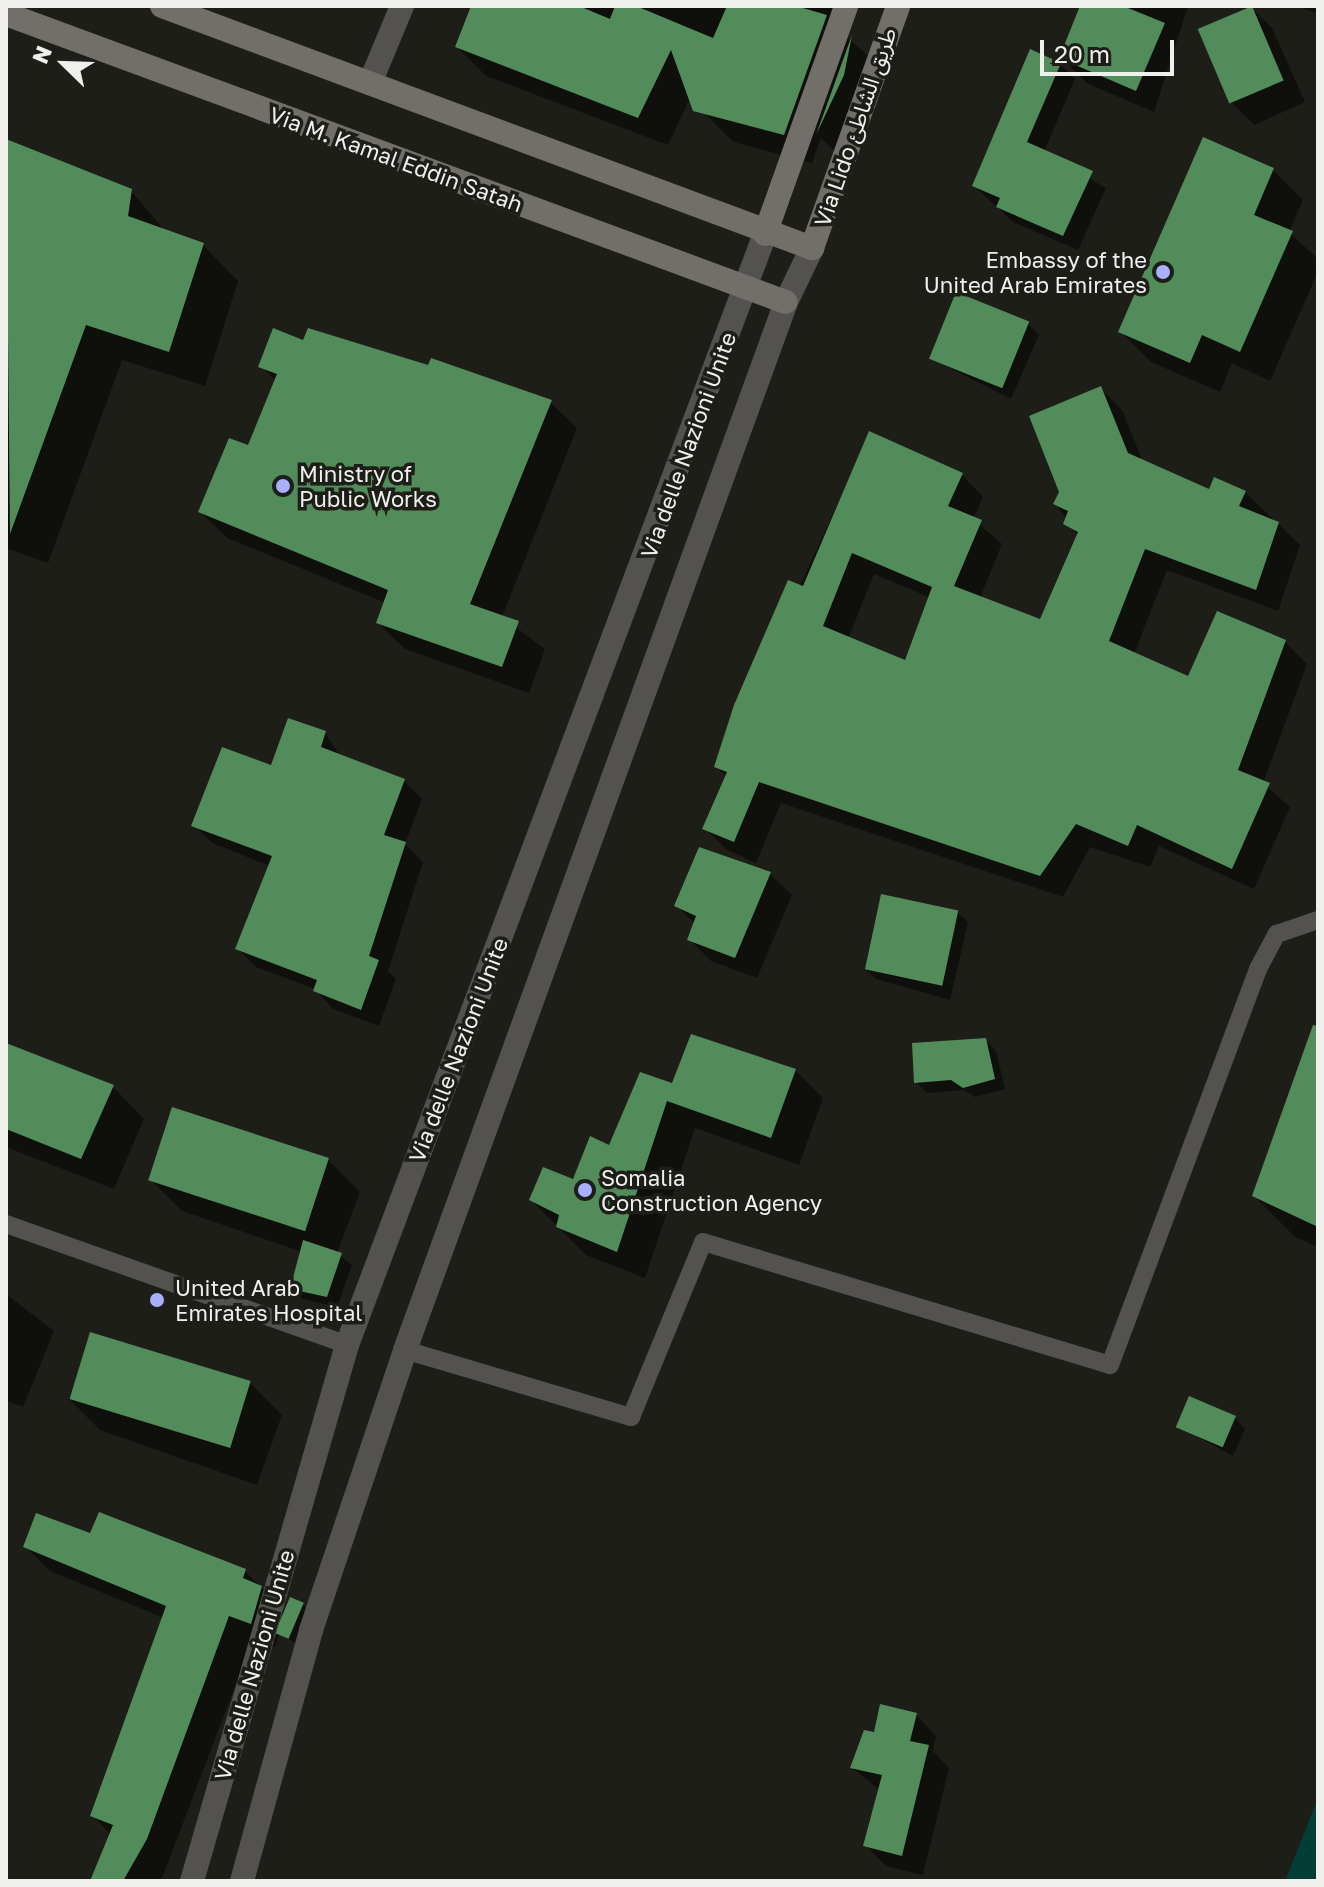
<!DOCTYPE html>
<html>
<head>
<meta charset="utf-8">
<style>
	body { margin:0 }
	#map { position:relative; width:1324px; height:1887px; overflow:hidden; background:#1d1e18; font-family:"Golos Text","Noto Sans Arabic",sans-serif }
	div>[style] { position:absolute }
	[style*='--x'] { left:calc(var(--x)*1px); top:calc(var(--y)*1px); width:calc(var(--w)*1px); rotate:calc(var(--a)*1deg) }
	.water>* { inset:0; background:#023e36 }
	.shadow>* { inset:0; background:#0007 }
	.building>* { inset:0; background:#538c5b; transform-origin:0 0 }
	.service>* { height:18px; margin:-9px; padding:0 9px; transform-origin:9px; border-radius:9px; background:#53524f }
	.minor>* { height:24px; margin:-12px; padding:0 12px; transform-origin:12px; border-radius:12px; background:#53524f }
	.tertiary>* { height:24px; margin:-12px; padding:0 12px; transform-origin:12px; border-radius:12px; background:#53524f }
	.secondary>* { height:24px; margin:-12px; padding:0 12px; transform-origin:12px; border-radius:12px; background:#726f6a }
	.dots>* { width:22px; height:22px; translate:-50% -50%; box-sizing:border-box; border:4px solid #1d1e18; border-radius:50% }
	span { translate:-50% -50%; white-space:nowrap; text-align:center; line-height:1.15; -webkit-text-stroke:7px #1d1e18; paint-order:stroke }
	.street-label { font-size:22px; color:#eff0ec }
	.poi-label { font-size:22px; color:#eff0ec }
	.right { translate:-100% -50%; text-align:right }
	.left { translate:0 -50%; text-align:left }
	.frame { position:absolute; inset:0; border:8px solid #eff0ec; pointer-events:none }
	.north { position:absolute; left:24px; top:24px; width:80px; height:80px; -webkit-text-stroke:6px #1d1e18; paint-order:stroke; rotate:293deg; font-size:22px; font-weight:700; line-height:32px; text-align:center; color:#eff0ec }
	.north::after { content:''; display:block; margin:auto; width:28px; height:36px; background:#eff0ec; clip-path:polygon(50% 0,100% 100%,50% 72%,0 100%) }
	.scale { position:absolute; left:1040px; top:40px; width:134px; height:36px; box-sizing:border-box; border:4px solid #eff0ec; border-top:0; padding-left:10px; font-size:24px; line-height:28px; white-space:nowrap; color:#eff0ec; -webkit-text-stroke:6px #1d1e18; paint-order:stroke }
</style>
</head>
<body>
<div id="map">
	<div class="water">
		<i style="clip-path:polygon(1318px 1798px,1318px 1881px,1285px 1881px)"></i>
	</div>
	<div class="shadow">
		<i style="clip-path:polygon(473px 6px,726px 6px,723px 47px,737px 6px,845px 6px,837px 28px,883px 69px,875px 107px,849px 165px,821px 138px,812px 163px,733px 142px,690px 98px,668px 145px,486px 76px,457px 47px)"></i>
		<i style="clip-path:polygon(1082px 6px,1188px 6px,1154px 112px,1088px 84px,1062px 58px)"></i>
		<i style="clip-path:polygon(1250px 6px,1272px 28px,1305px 102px,1254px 125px,1232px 103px,1200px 29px)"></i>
		<i style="clip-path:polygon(1298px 6px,1318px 6px,1318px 14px)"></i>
		<i style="clip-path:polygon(1060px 64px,1075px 79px,1044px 152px,1106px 188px,1078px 250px,1013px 222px,974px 186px)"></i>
		<i style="clip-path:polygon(18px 146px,131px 191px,166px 232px,203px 245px,238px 281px,205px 386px,122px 360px,48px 563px,6px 548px,6px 177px)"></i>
		<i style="clip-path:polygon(1273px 170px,1303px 200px,1289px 232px,1318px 259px,1318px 272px,1270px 381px,1232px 363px,1220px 392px,1151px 362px,1121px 332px)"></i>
		<i style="clip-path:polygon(1028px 324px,1039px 335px,1011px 399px,930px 358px)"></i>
		<i style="clip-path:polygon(304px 343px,550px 402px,577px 428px,502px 617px,545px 649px,529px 693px,405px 649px,378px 623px,386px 603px,227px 538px,200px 512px,249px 448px,276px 381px,261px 366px)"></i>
		<i style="clip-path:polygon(evenodd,1101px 389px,1122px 410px,1143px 462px,1210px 491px,1245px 492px,1300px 545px,1278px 611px,1167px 570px,1134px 654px,1189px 678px,1285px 642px,1307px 664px,1263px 783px,1290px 807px,1254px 889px,1159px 846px,1150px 867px,1090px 847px,1063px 897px,781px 803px,756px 863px,727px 850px,705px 828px,727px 777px,716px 767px,870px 434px,962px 475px,983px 497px,973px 519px,1002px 544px,980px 598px,1041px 622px,1078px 537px,1056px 504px,1101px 389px,874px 574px,931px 598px,906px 663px,848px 639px,874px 574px)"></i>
		<i style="clip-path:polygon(325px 733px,341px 757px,404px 781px,422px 799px,405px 844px,423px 862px,388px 971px,396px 979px,379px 1026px,333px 1009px,315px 989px,256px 967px,237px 948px,270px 866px,212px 843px,194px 825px)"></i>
		<i style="clip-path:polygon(770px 874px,792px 895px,757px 978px,711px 961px,689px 939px,695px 924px,677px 906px)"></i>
		<i style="clip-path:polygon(957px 912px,968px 922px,950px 1000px,876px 979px,865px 969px)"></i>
		<i style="clip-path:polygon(1318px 1018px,1318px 1247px,1295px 1237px,1254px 1196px)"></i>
		<i style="clip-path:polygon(985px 1040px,996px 1051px,1005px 1089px,975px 1097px,964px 1090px,927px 1093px,916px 1082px)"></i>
		<i style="clip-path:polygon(6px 1045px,112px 1086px,144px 1119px,114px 1189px,6px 1147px)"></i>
		<i style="clip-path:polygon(795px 1070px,823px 1098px,799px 1165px,695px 1128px,645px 1278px,586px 1255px,531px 1200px,574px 1182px,673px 1086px)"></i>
		<i style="clip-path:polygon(174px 1110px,328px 1160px,360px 1192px,337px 1253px,352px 1265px,337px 1307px,303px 1299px,292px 1289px,302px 1252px,182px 1211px,150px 1179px)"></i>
		<i style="clip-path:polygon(6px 1294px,54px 1331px,23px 1407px,6px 1401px)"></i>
		<i style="clip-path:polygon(250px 1383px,282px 1415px,257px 1485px,100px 1430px,68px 1398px)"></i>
		<i style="clip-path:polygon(1235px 1418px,1245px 1429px,1233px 1456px,1178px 1426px)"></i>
		<i style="clip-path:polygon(91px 1535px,245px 1571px,287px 1614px,303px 1605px,314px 1615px,303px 1649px,280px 1632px,275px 1647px,253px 1639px,161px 1881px,92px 1881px,111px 1835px,93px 1816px,164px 1618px,50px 1571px,25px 1546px)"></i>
		<i style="clip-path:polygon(916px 1715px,936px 1736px,933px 1751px,949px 1768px,923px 1875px,886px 1866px,865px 1845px,880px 1790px,852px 1768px,875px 1735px)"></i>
	</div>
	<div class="building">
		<i style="clip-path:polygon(471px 6px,579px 6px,610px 19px,615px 6px,636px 6px,713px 38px,727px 6px,796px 6px,827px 15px,784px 135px,693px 111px,671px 50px,638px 118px,455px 47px)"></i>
		<i style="clip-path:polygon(1080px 6px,1123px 6px,1165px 23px,1136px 91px,1059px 58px)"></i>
		<i style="left:1252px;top:6px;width:81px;height:59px;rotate:67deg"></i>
		<i style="clip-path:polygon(852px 35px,844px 75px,816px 135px)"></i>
		<i style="clip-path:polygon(1030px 49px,1061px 63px,1027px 142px,1093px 171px,1063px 236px,996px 207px,1000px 198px,972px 186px)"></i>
		<i style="clip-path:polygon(1203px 137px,1274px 168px,1254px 215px,1293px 231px,1240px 352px,1202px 335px,1190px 363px,1118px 332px)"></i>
		<i style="clip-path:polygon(6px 139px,132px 189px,128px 216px,204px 243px,169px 352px,86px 325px,10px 534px)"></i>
		<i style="left:956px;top:292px;width:79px;height:72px;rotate:22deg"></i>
		<i style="clip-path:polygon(273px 328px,303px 340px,308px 328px,428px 365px,431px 358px,552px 400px,470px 604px,519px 621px,502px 667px,376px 623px,388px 590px,198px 512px,229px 438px,248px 445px,277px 374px,258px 367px)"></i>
		<i style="clip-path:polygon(evenodd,1101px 386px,1128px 453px,1209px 489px,1214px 477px,1246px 491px,1239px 506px,1279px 522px,1256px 590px,1145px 549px,1109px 641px,1188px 676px,1217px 611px,1286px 640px,1238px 770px,1270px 783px,1232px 869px,1137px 825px,1128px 846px,1076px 824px,1040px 876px,759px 782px,734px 842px,702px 829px,727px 772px,714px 767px,734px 705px,788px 580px,803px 586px,869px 431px,963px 473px,948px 506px,982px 520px,954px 586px,1040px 619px,1078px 532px,1063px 524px,1068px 511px,1053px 504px,1059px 492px,1029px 416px,1101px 386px,852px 553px,932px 587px,905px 660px,823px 626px,852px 553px)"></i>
		<i style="clip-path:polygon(288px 718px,326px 731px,321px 747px,405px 779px,384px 835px,406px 842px,369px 956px,379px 960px,361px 1010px,313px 991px,317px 980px,235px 949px,272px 856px,191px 826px,222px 747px,271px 765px)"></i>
		<i style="clip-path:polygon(699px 847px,771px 872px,735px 958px,687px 940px,696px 916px,674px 906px)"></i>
		<i style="left:881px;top:894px;width:79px;height:77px;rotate:12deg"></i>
		<i style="clip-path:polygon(1313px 1025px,1318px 1026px,1318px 1227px,1252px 1196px)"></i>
		<i style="clip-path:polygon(691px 1034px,796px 1069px,771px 1138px,667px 1101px,617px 1252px,556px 1227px,559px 1215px,529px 1200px,543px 1167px,573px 1179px,590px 1136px,609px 1145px,640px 1072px,672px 1083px)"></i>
		<i style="clip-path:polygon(986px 1038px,995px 1079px,963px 1088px,951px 1080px,914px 1083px,912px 1043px)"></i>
		<i style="clip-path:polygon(6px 1043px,114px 1085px,81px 1159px,6px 1129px)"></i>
		<i style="left:172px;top:1107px;width:165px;height:77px;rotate:18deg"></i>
		<i style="clip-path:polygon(303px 1240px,342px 1253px,327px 1297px,290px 1289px)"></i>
		<i style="left:90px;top:1332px;width:168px;height:70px;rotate:17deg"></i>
		<i style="left:1189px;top:1396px;width:51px;height:34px;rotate:23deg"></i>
		<i style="clip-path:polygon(99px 1512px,246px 1569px,243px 1578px,262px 1586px,251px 1624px,229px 1616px,147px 1839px,123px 1881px,90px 1881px,113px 1825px,90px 1816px,166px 1606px,23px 1547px,36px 1513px,90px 1533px)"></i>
		<i style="left:290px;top:1597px;width:15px;height:39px;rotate:23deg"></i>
		<i style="clip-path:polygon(880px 1704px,917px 1713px,910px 1741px,929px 1745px,902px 1856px,863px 1846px,882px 1775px,850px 1768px,864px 1730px,874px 1732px)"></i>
	</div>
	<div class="service">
		<i style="--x:6;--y:1224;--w:362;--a:19.5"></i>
		<i style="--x:405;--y:1350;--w:236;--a:16.5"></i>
		<i style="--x:631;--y:1417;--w:189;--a:-67.6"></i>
		<i style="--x:703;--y:1242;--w:425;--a:16.8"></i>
		<i style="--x:1110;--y:1365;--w:423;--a:-69.5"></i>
		<i style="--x:1258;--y:969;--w:40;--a:-62"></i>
		<i style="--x:1277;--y:934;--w:43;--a:-18.9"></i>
	</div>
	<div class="minor">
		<i style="--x:370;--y:83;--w:83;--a:-67.4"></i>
	</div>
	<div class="tertiary">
		<i style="--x:192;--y:1881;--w:558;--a:-73.87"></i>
		<i style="--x:347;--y:1345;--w:1187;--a:-69.38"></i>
		<i style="--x:242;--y:1881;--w:260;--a:-74.6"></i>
		<i style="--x:311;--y:1630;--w:295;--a:-71.4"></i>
		<i style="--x:405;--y:1350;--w:1115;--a:-70.02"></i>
		<i style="--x:786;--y:302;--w:60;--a:-64.3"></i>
	</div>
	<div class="secondary">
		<i style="--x:162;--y:6;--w:694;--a:20.42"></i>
		<i style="--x:812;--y:248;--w:257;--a:-70.4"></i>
		<i style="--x:6;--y:14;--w:831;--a:20.27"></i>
		<i style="--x:765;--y:234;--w:242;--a:-70.4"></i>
	</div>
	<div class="dots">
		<i style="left:1163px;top:272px;background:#a8b0fc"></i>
		<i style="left:283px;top:486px;background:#a8b0fc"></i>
		<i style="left:585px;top:1190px;background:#a8b0fc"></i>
		<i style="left:157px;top:1300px;background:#a8b0fc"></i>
	</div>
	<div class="street-label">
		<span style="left:855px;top:127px;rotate:-71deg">Via Lido طريق الشاطئ</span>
		<span style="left:396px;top:159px;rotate:20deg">Via M. Kamal Eddin Satah</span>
		<span style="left:688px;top:445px;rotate:-70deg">Via delle Nazioni Unite</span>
		<span style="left:458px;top:1050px;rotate:-69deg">Via delle Nazioni Unite</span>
		<span style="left:254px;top:1665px;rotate:-74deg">Via delle Nazioni Unite</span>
	</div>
	<div class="poi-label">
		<span class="right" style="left:1147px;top:272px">Embassy of the<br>United Arab Emirates</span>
		<span class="left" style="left:299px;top:486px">Ministry of<br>Public Works</span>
		<span class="left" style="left:601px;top:1190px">Somalia<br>Construction Agency</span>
		<span class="left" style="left:175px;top:1300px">United Arab<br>Emirates Hospital</span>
	</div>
	<div class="frame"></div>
	<div class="north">N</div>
	<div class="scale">20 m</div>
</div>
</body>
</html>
